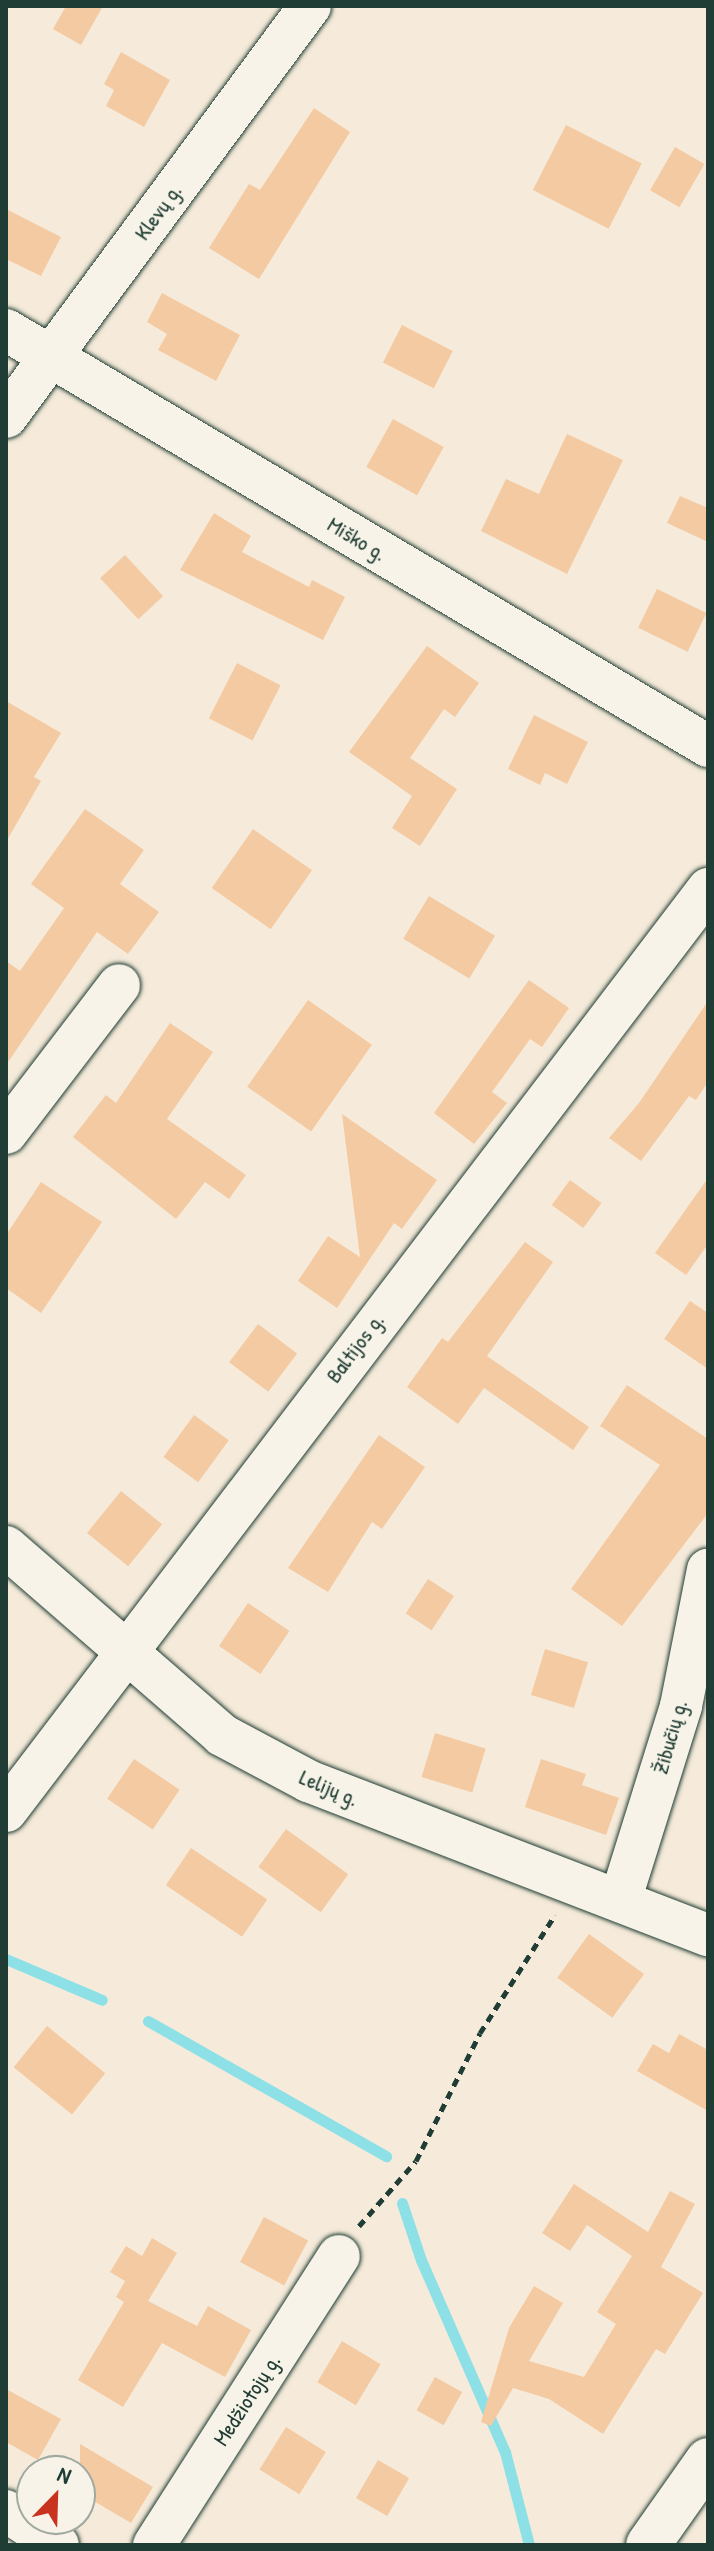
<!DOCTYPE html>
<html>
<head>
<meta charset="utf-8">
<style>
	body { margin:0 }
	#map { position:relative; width:714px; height:2551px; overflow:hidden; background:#f6ebda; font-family:"Patrick Hand",sans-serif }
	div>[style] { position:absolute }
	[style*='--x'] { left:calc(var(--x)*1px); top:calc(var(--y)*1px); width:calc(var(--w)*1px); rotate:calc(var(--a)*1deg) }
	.stream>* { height:11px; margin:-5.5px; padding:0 5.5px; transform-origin:5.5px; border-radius:5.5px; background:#8ee0e7 }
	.building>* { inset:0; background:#f4caa3; transform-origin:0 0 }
	.path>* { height:5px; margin-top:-2.5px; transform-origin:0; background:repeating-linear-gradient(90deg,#1f3d34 0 8px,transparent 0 14px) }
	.roads { filter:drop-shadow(0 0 2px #1f3d34) drop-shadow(0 0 2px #1f3d34) }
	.minor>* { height:42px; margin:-21px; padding:0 21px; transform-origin:21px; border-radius:21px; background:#f7f3e8 }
	.secondary>* { height:44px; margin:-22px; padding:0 22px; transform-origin:22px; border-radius:22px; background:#f7f3e8 }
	span { translate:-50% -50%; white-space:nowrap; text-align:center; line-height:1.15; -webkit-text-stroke:6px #f7f3e8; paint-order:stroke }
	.street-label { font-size:22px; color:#1f3d34 }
	.frame { position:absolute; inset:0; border:8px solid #1f3d34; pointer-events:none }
	.north { position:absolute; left:16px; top:2455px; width:80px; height:80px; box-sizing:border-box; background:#f7f3e8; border:2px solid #a1aaa0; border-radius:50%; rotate:23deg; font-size:22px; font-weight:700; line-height:32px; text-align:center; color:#1f3d34 }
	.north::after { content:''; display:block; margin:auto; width:28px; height:36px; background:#c8321e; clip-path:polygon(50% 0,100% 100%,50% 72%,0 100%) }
</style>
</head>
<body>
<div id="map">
	<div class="stream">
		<i style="--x:6;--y:1959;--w:104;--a:23.1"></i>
		<i style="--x:148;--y:2021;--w:274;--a:29.6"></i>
		<i style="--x:402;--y:2203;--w:60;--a:71.6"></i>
		<i style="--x:421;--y:2260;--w:210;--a:66.4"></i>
		<i style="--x:505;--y:2452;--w:96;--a:75.5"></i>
	</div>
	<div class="building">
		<i style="clip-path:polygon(66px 6px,103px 6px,81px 45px,53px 29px)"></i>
		<i style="clip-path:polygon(121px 52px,170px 80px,144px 127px,106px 106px,114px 90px,104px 84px)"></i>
		<i style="clip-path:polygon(314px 108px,350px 132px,259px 279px,209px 248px,249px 184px,260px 190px)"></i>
		<i style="left:566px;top:125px;width:85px;height:73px;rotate:27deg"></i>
		<i style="left:675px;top:147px;width:34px;height:50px;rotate:30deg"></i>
		<i style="clip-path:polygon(6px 209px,61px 237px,41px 276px,6px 259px)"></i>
		<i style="clip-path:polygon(162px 293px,240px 335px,216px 381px,158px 350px,167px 334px,147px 322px)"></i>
		<i style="left:402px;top:325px;width:57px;height:42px;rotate:27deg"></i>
		<i style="left:393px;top:419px;width:58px;height:55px;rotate:29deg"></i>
		<i style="clip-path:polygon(567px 434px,623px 460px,567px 574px,481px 531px,506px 479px,539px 494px)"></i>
		<i style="clip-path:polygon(680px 496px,708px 508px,708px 542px,667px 523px)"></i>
		<i style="clip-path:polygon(214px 513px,251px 536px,242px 552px,309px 587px,312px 580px,345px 597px,323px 640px,180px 570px)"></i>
		<i style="left:125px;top:555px;width:56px;height:34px;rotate:47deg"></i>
		<i style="left:657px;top:589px;width:55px;height:43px;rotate:26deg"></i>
		<i style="clip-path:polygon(427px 646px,479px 683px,455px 717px,444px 709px,410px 758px,457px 789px,420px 846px,392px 828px,412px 796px,349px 752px)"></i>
		<i style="left:237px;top:663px;width:49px;height:62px;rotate:27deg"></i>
		<i style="clip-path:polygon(6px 701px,61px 733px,34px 777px,41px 781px,6px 842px)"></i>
		<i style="clip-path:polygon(534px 715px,588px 742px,567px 784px,545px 773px,540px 785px,508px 769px)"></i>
		<i style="clip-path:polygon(85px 809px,144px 850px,120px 884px,159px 912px,128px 954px,97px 932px,6px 1065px,6px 961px,20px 971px,64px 908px,31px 884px)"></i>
		<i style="left:253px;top:829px;width:72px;height:72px;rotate:35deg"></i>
		<i style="left:429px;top:896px;width:77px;height:50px;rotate:31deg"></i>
		<i style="clip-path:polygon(529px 980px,569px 1008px,542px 1047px,530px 1039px,492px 1092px,507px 1103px,474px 1144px,434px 1113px)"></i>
		<i style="left:308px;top:1000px;width:78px;height:106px;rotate:35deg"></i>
		<i style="clip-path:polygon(708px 1001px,708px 1082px,696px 1100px,689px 1096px,641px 1161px,609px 1138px,639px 1103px)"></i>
		<i style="clip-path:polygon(170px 1023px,213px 1052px,167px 1119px,246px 1175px,229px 1199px,205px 1182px,176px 1219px,73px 1137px,106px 1095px,116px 1103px)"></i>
		<i style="clip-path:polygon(342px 1114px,437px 1180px,402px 1229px,394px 1223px,337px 1308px,298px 1281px,328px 1236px,360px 1257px)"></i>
		<i style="clip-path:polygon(708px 1178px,708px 1244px,686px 1275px,655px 1253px)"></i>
		<i style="left:570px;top:1180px;width:39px;height:31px;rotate:36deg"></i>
		<i style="clip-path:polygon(41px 1182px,102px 1222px,41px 1313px,6px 1288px,6px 1235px)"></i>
		<i style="clip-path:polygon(525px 1242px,553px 1262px,487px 1356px,589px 1427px,573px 1450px,484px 1388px,458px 1424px,407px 1387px,442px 1338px,448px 1342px)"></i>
		<i style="clip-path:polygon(690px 1301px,708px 1313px,708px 1369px,664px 1339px)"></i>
		<i style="left:258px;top:1324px;width:49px;height:48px;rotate:37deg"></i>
		<i style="clip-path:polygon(627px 1385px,708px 1439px,708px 1513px,622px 1626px,571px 1589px,660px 1465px,600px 1426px)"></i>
		<i style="left:194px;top:1415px;width:43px;height:52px;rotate:36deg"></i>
		<i style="clip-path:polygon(379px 1435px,425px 1467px,382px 1529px,372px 1522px,328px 1592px,288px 1568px)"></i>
		<i style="left:121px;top:1491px;width:53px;height:54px;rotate:39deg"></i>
		<i style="left:428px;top:1579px;width:31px;height:41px;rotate:33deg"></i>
		<i style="left:248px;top:1603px;width:50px;height:52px;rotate:34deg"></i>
		<i style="left:545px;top:1649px;width:45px;height:48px;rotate:17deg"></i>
		<i style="left:435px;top:1733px;width:53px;height:46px;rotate:17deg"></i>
		<i style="left:134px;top:1759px;width:55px;height:48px;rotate:34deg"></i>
		<i style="clip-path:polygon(541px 1759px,586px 1774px,582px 1785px,619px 1798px,606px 1835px,525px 1807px)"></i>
		<i style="left:286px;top:1829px;width:77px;height:47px;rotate:36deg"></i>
		<i style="left:191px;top:1848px;width:92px;height:45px;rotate:34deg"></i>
		<i style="left:589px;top:1934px;width:68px;height:54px;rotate:36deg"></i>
		<i style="left:47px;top:2026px;width:75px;height:53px;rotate:39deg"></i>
		<i style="clip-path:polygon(679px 2034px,708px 2050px,708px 2111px,637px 2071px,653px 2044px,669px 2053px)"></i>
		<i style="clip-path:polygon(574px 2184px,648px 2232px,670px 2191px,695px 2204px,661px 2267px,703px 2293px,665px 2354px,656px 2349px,603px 2434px,549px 2399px,513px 2388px,491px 2426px,481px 2422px,509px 2328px,534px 2286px,563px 2303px,529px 2361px,584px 2377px,616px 2324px,597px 2312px,632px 2256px,587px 2225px,570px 2251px,542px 2233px)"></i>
		<i style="left:264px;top:2217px;width:50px;height:51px;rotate:28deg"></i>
		<i style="clip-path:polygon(152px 2238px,177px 2253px,148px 2301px,197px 2326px,208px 2306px,251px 2330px,225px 2377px,162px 2343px,123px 2407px,78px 2380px,124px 2302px,116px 2297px,125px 2281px,110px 2272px,126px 2246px,142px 2256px)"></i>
		<i style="left:342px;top:2341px;width:45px;height:48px;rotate:31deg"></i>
		<i style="left:435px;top:2377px;width:31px;height:38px;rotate:29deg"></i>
		<i style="clip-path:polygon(6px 2389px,61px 2419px,38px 2460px,6px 2442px)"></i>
		<i style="left:286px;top:2427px;width:47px;height:50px;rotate:32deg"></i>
		<i style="clip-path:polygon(80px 2444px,153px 2487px,131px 2523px,80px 2493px)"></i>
		<i style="left:378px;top:2460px;width:36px;height:44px;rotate:30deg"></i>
	</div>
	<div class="path">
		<i style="--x:359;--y:2226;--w:86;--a:-48.8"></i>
		<i style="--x:416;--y:2161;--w:143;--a:-63.4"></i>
		<i style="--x:480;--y:2033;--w:140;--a:-57.6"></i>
	</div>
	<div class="roads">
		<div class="minor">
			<i style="--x:6;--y:330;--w:816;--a:30.65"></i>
			<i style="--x:6;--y:417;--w:511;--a:-53.51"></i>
			<i style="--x:6;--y:1133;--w:186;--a:-52.6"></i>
			<i style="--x:6;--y:1547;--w:286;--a:41"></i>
			<i style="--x:222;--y:1735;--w:98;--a:28.1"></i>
			<i style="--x:308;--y:1781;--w:429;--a:21.1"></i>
			<i style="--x:6;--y:1811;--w:1159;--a:-52.71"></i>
			<i style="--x:620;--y:1901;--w:204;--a:-72.6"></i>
			<i style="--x:681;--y:1706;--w:139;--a:-78.8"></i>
			<i style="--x:6;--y:2511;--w:62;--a:33.2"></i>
			<i style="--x:154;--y:2545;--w:343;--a:-57.4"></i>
		</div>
		<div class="secondary">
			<i style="--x:648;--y:2545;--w:104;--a:-54.8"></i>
		</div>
	</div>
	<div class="street-label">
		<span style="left:158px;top:212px;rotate:-54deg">Klevų g.</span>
		<span style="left:357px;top:539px;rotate:31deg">Miško g.</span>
		<span style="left:355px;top:1348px;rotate:-53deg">Baltijos g.</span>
		<span style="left:670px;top:1737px;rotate:-74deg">Žibučių g.</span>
		<span style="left:329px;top:1788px;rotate:23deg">Lelijų g.</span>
		<span style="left:247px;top:2400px;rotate:-57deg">Medžiotojų g.</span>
	</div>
	<div class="frame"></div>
	<div class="north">N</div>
</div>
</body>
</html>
